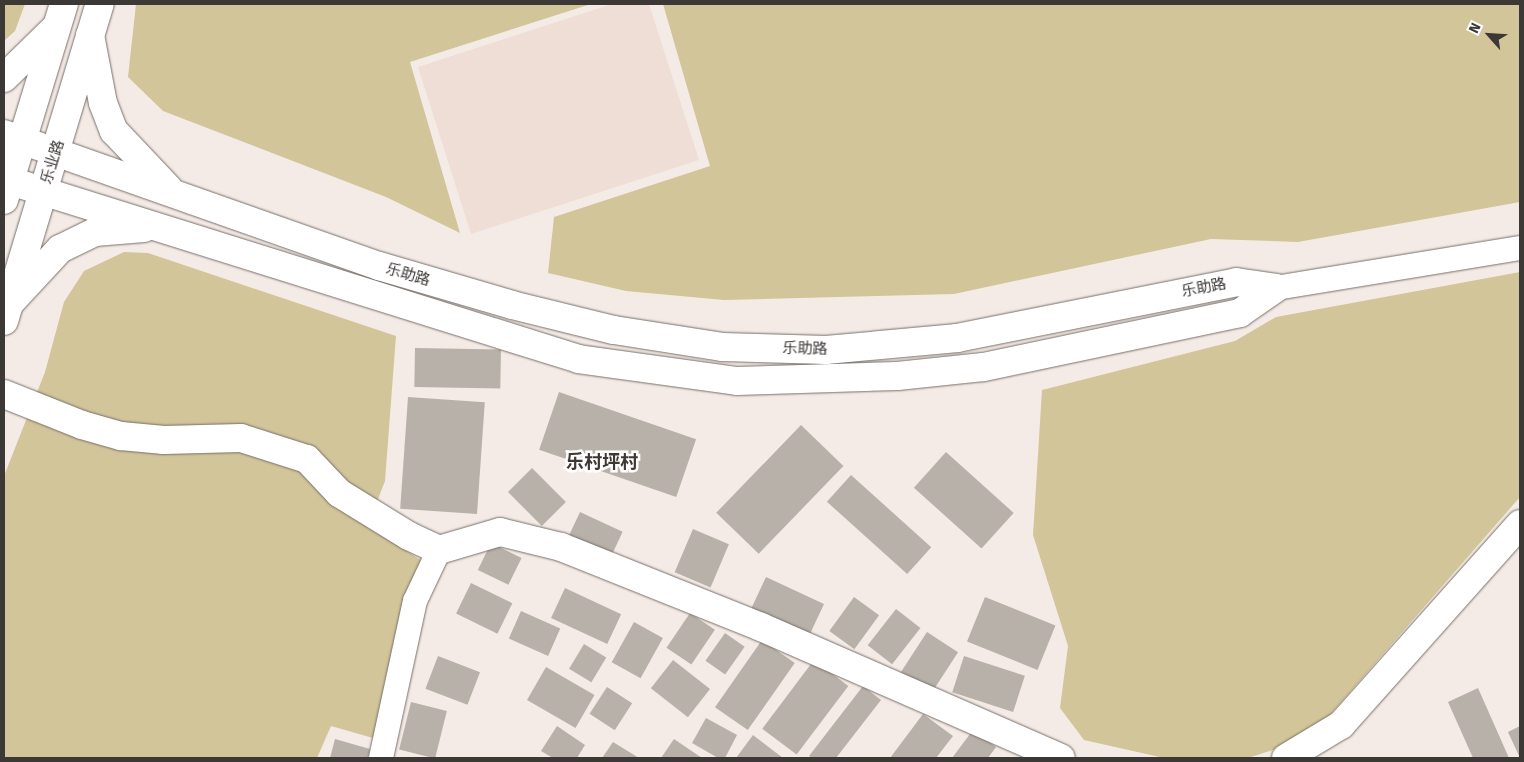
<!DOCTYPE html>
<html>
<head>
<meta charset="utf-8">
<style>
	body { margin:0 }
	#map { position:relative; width:1524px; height:762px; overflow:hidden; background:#f5ebe6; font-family:"Fira Sans","Noto Sans SC",sans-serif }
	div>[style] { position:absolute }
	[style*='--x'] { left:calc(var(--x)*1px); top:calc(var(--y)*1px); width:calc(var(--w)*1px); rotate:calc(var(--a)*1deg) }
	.built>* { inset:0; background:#efded5 }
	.green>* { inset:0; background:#d2c59a }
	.building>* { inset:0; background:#b7b1a9; transform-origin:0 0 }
	.roads { filter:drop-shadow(0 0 1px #776f6a) drop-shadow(0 0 1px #776f6a) }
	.street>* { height:24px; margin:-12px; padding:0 12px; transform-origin:12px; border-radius:12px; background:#fff }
	.secondary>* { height:28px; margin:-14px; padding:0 14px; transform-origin:14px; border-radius:14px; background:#fff }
	.primary>* { height:28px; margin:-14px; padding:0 14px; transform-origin:14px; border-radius:14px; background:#fff }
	span { translate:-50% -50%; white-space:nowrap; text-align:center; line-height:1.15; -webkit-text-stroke:5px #fff; paint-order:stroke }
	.street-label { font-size:15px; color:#3c3836 }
	.quarter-label { font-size:18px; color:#3f3733; font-weight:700 }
	.frame { position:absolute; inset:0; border:5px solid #3c3836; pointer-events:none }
	.north { position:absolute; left:1464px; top:10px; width:50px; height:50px; -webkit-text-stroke:4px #fff; paint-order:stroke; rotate:296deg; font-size:14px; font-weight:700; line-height:20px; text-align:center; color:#3c3836 }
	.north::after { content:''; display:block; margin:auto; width:18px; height:22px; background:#3c3836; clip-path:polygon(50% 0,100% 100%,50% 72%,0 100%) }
</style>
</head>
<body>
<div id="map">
	<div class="built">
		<i style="clip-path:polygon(612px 4px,649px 4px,699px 160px,471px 234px,418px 67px)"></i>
	</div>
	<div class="green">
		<i style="clip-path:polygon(4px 4px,25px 4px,15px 31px,4px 41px)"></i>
		<i style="clip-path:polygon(136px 4px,591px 4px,410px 62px,460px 233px,386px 197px,163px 111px,128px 77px)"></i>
		<i style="clip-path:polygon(663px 4px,1520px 4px,1520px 202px,1298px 242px,1211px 239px,954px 294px,724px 300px,626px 291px,548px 273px,554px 217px,710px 166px)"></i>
		<i style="clip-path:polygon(124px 252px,148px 253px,396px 336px,385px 481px,368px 525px,425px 563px,407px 598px,373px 738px,331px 726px,317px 758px,4px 758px,4px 476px,45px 372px,64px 302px,84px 271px)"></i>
		<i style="clip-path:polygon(1520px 272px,1520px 497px,1329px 716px,1276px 749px,1248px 758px,1164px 758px,1084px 740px,1060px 708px,1068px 646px,1033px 535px,1042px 390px,1235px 341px,1276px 317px)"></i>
	</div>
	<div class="building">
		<i style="left:415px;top:348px;width:86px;height:39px;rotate:1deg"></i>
		<i style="left:559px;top:392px;width:145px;height:61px;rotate:19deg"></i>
		<i style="left:408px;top:397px;width:77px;height:112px;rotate:4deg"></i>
		<i style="left:801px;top:425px;width:59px;height:122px;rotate:44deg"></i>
		<i style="left:946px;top:452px;width:91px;height:48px;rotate:42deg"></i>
		<i style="left:532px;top:468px;width:48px;height:34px;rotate:45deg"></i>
		<i style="left:851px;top:475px;width:108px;height:36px;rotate:42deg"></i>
		<i style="left:580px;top:512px;width:47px;height:31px;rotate:25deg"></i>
		<i style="left:693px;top:529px;width:39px;height:47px;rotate:23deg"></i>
		<i style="left:491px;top:543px;width:34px;height:30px;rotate:26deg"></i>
		<i style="left:766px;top:577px;width:64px;height:34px;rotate:25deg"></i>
		<i style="left:471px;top:583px;width:46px;height:34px;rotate:26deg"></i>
		<i style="left:565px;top:588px;width:62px;height:33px;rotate:25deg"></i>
		<i style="left:854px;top:597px;width:31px;height:42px;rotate:36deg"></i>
		<i style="left:985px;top:597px;width:76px;height:48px;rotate:22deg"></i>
		<i style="left:896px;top:609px;width:31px;height:46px;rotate:38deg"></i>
		<i style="left:521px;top:611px;width:43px;height:30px;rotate:24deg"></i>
		<i style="left:690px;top:613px;width:30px;height:42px;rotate:34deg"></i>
		<i style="left:634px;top:622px;width:33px;height:46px;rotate:29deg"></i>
		<i style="left:927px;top:632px;width:37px;height:48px;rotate:33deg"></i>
		<i style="left:725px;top:633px;width:24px;height:34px;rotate:35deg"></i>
		<i style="left:762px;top:640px;width:40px;height:82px;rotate:35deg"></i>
		<i style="left:584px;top:644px;width:26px;height:29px;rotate:31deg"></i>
		<i style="left:438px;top:656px;width:45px;height:35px;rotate:21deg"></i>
		<i style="left:964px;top:656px;width:64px;height:38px;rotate:18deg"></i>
		<i style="left:673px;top:660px;width:47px;height:36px;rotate:38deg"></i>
		<i style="left:814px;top:660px;width:43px;height:86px;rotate:37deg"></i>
		<i style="left:546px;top:667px;width:56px;height:38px;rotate:30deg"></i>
		<i style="clip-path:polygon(863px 686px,881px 700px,836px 758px,812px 758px,809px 756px)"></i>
		<i style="left:607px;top:687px;width:30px;height:32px;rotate:33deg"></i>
		<i style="clip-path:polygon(1478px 688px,1509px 758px,1473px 758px,1448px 702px)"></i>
		<i style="left:411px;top:702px;width:37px;height:49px;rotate:14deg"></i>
		<i style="clip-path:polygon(923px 714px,953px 736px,936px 758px,890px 758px)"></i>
		<i style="clip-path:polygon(706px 718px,737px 735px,725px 758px,718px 758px,692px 743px)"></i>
		<i style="clip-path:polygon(557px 726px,585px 745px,577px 758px,553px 758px,541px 751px)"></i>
		<i style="clip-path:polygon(1520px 726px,1520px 758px,1508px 732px)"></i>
		<i style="clip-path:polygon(973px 730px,996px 747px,988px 758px,952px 758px)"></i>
		<i style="clip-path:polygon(753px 735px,783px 758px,736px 758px)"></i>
		<i style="clip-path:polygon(335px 739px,370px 749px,368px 758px,330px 758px)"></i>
		<i style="clip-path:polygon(674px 739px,702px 758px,661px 758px)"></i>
		<i style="clip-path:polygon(613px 742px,639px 758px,602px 758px)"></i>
	</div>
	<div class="roads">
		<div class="street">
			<i style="--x:1276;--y:288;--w:247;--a:-9.3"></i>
			<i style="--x:381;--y:758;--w:161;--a:-77.8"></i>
			<i style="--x:415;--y:601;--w:56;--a:-64.8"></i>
		</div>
		<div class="secondary">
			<i style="--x:90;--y:35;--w:69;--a:79.2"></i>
			<i style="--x:103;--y:103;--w:30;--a:69"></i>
			<i style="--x:114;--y:131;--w:79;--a:46.5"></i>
			<i style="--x:4;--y:78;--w:73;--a:-44.4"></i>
			<i style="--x:4;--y:134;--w:398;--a:19.4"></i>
			<i style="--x:379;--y:266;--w:139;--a:16.3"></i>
			<i style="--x:512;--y:305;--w:105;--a:13.8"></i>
			<i style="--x:614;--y:330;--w:109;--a:8.9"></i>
			<i style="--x:722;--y:347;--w:104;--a:1.7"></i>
			<i style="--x:826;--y:350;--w:132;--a:-5.2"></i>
			<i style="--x:957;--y:338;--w:285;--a:-11.3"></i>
			<i style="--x:1236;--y:282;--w:40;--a:8.5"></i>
			<i style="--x:1276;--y:288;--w:44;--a:145.2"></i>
			<i style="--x:1240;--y:313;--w:263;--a:168.1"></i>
			<i style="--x:983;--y:367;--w:86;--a:174"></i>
			<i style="--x:897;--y:376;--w:160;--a:178.2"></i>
			<i style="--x:737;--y:381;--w:160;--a:-172.1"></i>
			<i style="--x:579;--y:359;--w:603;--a:-162.62"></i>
			<i style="--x:9;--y:304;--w:75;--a:-47.2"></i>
			<i style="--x:60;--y:249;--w:39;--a:-26"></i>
			<i style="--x:95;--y:232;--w:49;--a:-4.7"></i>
			<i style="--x:4;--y:394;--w:84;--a:21.7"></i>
			<i style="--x:82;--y:425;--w:41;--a:15.8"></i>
			<i style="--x:121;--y:436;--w:43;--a:5.3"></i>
			<i style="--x:164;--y:440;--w:77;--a:-1.5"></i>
			<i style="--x:241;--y:438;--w:69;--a:17.7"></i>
			<i style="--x:307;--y:459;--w:47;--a:46.7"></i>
			<i style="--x:339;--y:493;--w:82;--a:31.6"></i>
			<i style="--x:409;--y:536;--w:33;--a:25"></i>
			<i style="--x:439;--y:550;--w:64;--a:-16.4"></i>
			<i style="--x:500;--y:532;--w:63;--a:13.8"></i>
			<i style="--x:561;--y:547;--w:215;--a:21.8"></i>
			<i style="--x:761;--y:627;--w:327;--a:23.6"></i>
			<i style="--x:1286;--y:758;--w:64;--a:-31"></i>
			<i style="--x:1341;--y:725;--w:269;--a:-48.3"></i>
		</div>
		<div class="primary">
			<i style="--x:4;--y:200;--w:205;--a:-73"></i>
			<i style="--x:4;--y:321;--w:331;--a:-73.2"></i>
		</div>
	</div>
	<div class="street-label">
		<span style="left:53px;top:162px;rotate:-73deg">乐业路</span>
		<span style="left:408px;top:275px;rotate:16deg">乐助路</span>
		<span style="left:1204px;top:288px;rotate:-11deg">乐助路</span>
		<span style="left:805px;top:349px;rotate:1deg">乐助路</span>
	</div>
	<div class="quarter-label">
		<span style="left:602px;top:462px">乐村坪村</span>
	</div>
	<div class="frame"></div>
	<div class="north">N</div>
</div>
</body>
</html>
